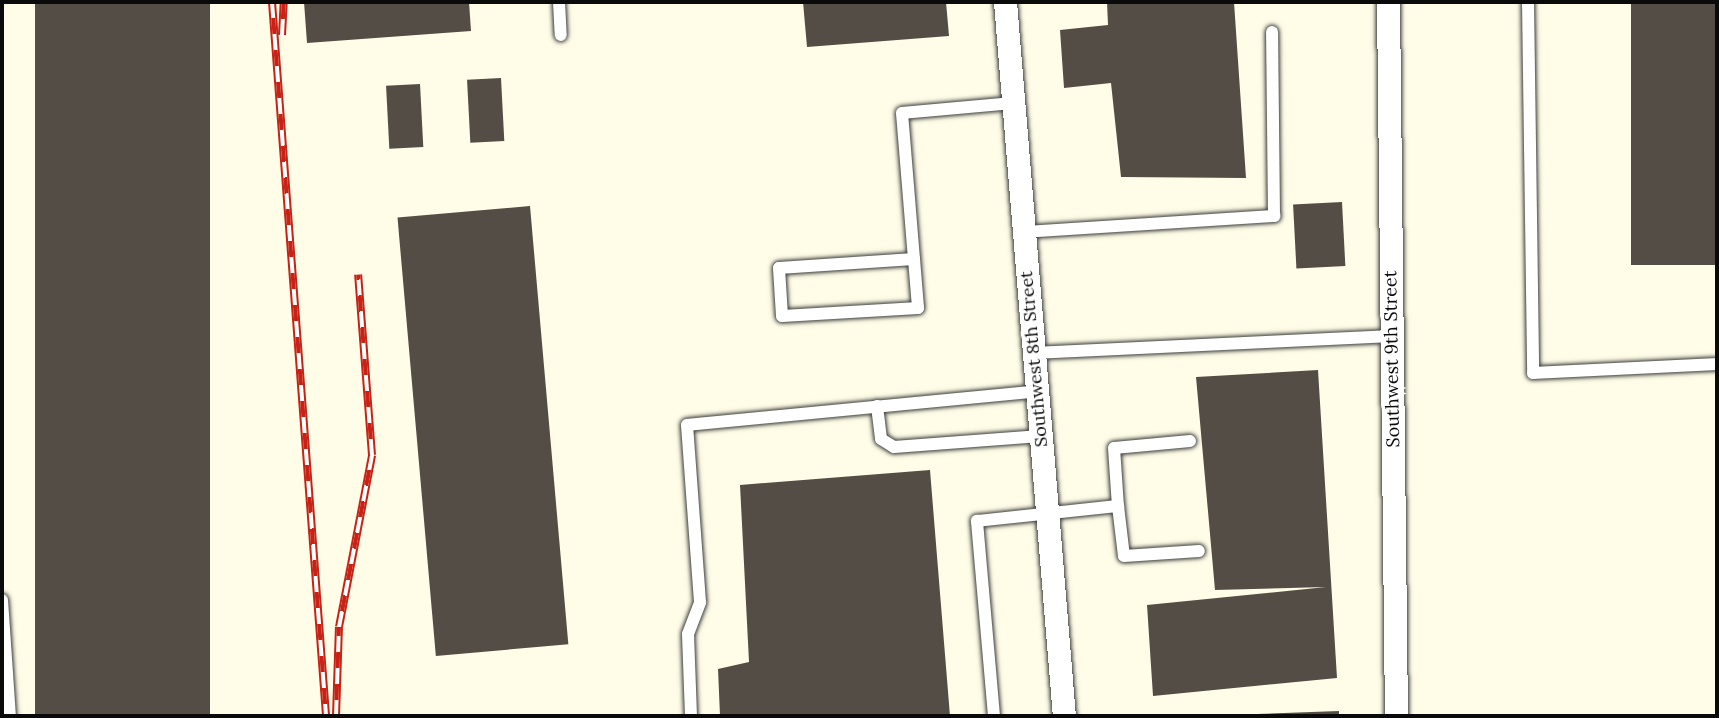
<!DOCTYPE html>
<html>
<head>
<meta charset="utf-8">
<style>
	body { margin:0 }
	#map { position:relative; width:1719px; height:718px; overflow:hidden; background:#fffde7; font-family:Lora,serif }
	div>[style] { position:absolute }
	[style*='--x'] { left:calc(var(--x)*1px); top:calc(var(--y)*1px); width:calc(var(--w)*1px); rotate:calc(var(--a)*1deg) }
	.building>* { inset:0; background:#544d45; transform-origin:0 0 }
	.roads { filter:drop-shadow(0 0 2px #3d3d3d) drop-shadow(0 0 2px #3d3d3d) }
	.lane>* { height:12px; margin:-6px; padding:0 6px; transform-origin:6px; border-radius:6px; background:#fff }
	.street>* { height:23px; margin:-11.5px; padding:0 11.5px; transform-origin:11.5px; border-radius:11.5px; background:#fff }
	.rail>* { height:8px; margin-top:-4px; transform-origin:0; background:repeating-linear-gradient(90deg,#fff 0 16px,#c72215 0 32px); box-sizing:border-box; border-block:2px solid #c72215 }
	span { translate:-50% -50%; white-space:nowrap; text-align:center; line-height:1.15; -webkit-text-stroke:7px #fff; paint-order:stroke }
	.street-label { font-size:18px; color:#0a0a0a }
	.frame { position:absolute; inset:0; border:4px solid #0a0a0a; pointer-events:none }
</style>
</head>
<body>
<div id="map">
	<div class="building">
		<i style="left:35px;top:2px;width:175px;height:717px"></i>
		<i style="clip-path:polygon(304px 2px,469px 2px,471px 31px,307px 43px)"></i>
		<i style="clip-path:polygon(803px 2px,946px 2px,949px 36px,807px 47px)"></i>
		<i style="clip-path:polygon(1107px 2px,1234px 2px,1246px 178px,1121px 177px,1111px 83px,1064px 88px,1060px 30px,1108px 25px)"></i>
		<i style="left:1631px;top:2px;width:86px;height:263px"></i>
		<i style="left:501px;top:78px;width:63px;height:34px;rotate:87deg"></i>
		<i style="left:420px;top:84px;width:63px;height:34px;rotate:87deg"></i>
		<i style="left:1342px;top:202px;width:64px;height:49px;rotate:87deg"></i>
		<i style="left:530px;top:206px;width:440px;height:133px;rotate:85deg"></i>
		<i style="clip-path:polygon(1318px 370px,1337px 678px,1153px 696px,1147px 605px,1326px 587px,1215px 590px,1196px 377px)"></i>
		<i style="clip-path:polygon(930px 470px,950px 716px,720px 716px,718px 669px,749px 662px,740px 485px)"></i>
		<i style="clip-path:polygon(1339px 711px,1339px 716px,1257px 716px,1257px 714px)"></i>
	</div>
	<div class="roads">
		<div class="lane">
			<i style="--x:559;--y:2;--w:33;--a:87"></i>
			<i style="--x:1528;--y:2;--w:371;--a:89.2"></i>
			<i style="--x:1533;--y:373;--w:184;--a:-2.8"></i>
			<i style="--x:1024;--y:232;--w:251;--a:-3.7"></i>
			<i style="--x:1274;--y:216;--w:184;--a:-90.6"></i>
			<i style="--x:914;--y:259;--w:49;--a:85.3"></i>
			<i style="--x:918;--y:308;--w:136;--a:176.6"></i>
			<i style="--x:782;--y:316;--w:48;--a:-93.6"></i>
			<i style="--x:779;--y:268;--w:135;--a:-3.8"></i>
			<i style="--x:914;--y:259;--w:146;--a:-94.7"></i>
			<i style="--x:902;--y:113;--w:111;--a:-5.1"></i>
			<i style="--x:1034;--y:353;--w:358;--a:-2.7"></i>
			<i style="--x:877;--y:406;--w:33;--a:83"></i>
			<i style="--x:881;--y:439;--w:15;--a:32"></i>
			<i style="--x:894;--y:447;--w:147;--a:-4.3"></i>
			<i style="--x:1190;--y:441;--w:76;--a:174.7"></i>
			<i style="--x:1114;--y:448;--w:58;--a:86.1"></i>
			<i style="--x:1118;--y:506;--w:50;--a:83.2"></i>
			<i style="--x:1124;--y:556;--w:75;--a:-3.8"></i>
			<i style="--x:2;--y:600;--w:116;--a:86.1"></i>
			<i style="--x:691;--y:716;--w:82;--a:-92.1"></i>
			<i style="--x:688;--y:634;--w:34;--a:-69"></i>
			<i style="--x:700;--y:602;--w:177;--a:-94.2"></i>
			<i style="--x:687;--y:425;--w:352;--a:-5.5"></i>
			<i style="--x:994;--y:716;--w:196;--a:-95"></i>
			<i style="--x:977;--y:521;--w:142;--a:-6.1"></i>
		</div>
		<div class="street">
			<i style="--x:1005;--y:2;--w:716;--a:85.28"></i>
			<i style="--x:1388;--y:2;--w:714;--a:89.36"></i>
		</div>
	</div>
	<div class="rail">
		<i style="--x:272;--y:2;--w:716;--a:85.67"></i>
		<i style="--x:282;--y:35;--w:33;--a:-87"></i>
		<i style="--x:336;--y:716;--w:89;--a:-88.1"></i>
		<i style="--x:339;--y:627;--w:175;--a:-79.1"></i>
		<i style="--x:372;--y:455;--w:181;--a:-94.4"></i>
	</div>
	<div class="street-label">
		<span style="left:1034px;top:359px;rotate:-95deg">Southwest 8th Street</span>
		<span style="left:1392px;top:359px;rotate:-91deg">Southwest 9th Street</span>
	</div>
	<div class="frame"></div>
</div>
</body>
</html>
